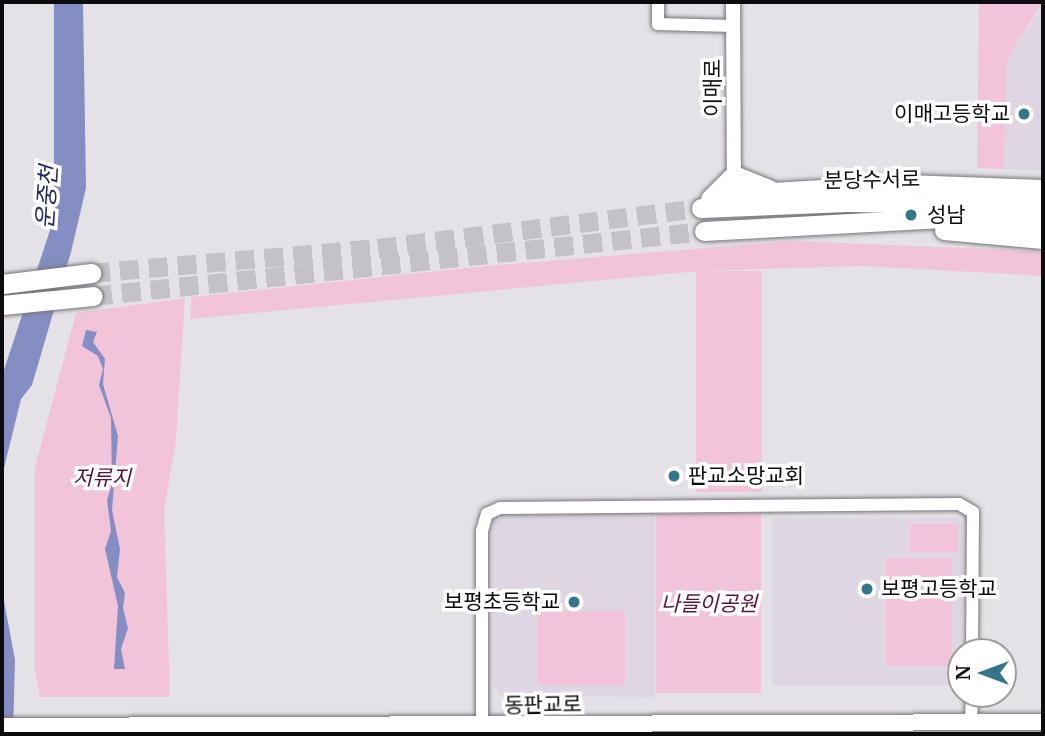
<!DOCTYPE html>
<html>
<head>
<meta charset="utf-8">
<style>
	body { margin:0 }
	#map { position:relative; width:1045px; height:736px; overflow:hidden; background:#e5e2e7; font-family:Merriweather,"Noto Sans KR",serif }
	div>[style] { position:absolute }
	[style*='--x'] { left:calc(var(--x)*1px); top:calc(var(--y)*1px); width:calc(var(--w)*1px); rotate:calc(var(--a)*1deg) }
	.built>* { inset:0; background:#ded7e3 }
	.green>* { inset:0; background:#f1c4da; transform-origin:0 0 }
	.water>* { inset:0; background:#848ec2 }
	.trunk-tunnel>* { height:19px; margin-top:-9.5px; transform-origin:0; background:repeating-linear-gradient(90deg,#c4c2c6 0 19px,transparent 0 29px) }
	.roads { filter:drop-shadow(0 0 2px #78757a) drop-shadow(0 0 2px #78757a) }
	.minor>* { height:12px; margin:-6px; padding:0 6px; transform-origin:6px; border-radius:6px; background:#fff }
	.tertiary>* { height:14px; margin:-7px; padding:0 7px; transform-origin:7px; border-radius:7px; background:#fff }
	.secondary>* { height:16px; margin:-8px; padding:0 8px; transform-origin:8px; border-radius:8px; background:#fff }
	.trunk>* { height:19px; margin:-9.5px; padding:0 9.5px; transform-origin:9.5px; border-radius:9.5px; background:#fff }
	.dots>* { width:19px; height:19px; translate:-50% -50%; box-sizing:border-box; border:4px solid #fff; border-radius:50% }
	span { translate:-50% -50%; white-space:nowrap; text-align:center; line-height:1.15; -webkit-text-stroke:7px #fff; paint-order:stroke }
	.street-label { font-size:21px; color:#0c0b0d }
	.poi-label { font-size:21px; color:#0c0b0d }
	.right { translate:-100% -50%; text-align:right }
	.left { translate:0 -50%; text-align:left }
	.park-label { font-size:21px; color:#58143d; font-style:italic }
	.water-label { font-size:23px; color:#222765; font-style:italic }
	.frame { position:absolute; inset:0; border:4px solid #0c0b0d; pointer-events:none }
	.north { position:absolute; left:947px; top:638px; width:70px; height:70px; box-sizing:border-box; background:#fff; border:2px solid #9e9d9e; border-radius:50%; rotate:270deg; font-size:19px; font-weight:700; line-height:28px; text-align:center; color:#0c0b0d }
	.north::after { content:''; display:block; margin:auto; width:24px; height:32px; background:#347588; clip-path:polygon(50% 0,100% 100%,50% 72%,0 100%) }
</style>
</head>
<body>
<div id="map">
	<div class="built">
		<i style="clip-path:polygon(1043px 6px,1043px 171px,1004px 169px,1007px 60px)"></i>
		<i style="clip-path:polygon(655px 510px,655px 697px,501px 696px,493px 686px,492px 517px,497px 512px)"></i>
		<i style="clip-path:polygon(772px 518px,958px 518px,963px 526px,961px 685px,772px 686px)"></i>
	</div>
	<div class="green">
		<i style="clip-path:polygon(979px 2px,1043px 2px,1007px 60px,1004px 169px,977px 168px)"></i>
		<i style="clip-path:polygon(793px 241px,1037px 251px,1043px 252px,1043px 276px,862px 266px,700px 271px,190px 319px,191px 297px,486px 266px)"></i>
		<i style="left:762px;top:271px;width:221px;height:66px;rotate:90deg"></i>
		<i style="clip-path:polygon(185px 298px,176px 440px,164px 511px,170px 697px,40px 697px,35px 670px,35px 467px,76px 313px)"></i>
		<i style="left:761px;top:514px;width:179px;height:105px;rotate:90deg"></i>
		<i style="left:910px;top:524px;width:48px;height:28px"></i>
		<i style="left:886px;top:558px;width:66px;height:108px"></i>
		<i style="left:538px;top:611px;width:87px;height:74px"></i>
	</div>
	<div class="water">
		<i style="clip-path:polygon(54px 2px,83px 2px,86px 188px,71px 252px,32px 385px,21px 399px,2px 476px,2px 376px,54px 218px)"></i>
		<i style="clip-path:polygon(86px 330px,97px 332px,93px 342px,105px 359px,103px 384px,118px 436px,112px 510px,120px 549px,117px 577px,125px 593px,123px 608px,128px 628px,121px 649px,125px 669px,114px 669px,118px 606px,105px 549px,111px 531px,107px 500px,112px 484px,111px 418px,99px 385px,103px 369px,98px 356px,82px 346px)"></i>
		<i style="clip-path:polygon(2px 590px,15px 660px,13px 734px,2px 734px)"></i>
	</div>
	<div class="trunk-tunnel">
		<i style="--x:91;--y:273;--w:288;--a:-5"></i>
		<i style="--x:378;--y:248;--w:325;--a:-7.1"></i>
		<i style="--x:93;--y:296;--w:614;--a:-6.07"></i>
	</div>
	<div class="roads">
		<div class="minor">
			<i style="--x:658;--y:2;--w:22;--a:90"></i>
			<i style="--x:658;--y:24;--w:75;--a:1.5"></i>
			<i style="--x:971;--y:722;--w:28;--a:-88"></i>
			<i style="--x:482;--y:727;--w:196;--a:-90"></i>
			<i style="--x:482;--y:531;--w:18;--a:-74"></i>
			<i style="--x:487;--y:514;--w:14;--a:-25"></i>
			<i style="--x:500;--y:508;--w:459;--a:-0.5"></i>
			<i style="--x:959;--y:504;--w:16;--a:30"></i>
			<i style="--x:973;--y:512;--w:140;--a:90.4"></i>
		</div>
		<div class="tertiary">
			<i style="--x:733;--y:2;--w:173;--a:89.7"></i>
		</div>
		<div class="secondary">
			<i style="--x:2;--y:726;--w:1041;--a:-0.22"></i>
		</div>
		<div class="trunk">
			<i style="--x:723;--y:195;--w:182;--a:-3.5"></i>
			<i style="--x:905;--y:184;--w:138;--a:2.1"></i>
			<i style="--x:710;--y:199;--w:34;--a:-45"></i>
			<i style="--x:734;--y:175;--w:38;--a:22"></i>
			<i style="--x:701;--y:208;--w:145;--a:-2.4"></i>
			<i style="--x:846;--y:202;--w:197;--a:0.9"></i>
			<i style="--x:944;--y:230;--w:99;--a:5.2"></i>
			<i style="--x:704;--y:231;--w:276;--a:-3.1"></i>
			<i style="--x:980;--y:216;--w:63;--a:6.3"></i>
			<i style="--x:2;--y:284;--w:90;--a:-7"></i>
			<i style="--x:2;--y:305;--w:91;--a:-5.6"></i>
		</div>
	</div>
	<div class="dots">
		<i style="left:1024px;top:114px;background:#347588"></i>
		<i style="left:911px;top:215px;background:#347588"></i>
		<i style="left:674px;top:476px;background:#347588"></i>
		<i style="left:867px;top:589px;background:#347588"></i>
		<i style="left:574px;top:602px;background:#347588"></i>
	</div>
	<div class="street-label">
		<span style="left:713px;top:88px;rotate:-90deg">이매로</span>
		<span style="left:872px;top:180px;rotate:-1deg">분당수서로</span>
		<span style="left:543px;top:705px;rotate:-1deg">동판교로</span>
	</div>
	<div class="poi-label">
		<span class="right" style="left:1010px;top:114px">이매고등학교</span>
		<span class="left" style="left:927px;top:215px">성남</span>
		<span class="left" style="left:688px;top:476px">판교소망교회</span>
		<span class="left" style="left:881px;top:589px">보평고등학교</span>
		<span class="right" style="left:560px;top:602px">보평초등학교</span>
	</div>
	<div class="park-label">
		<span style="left:102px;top:478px">저류지</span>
		<span style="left:709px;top:604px">나들이공원</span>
	</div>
	<div class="water-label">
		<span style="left:47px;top:197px;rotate:-86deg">운중천</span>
	</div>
	<div class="frame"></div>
	<div class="north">N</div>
</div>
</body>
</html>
